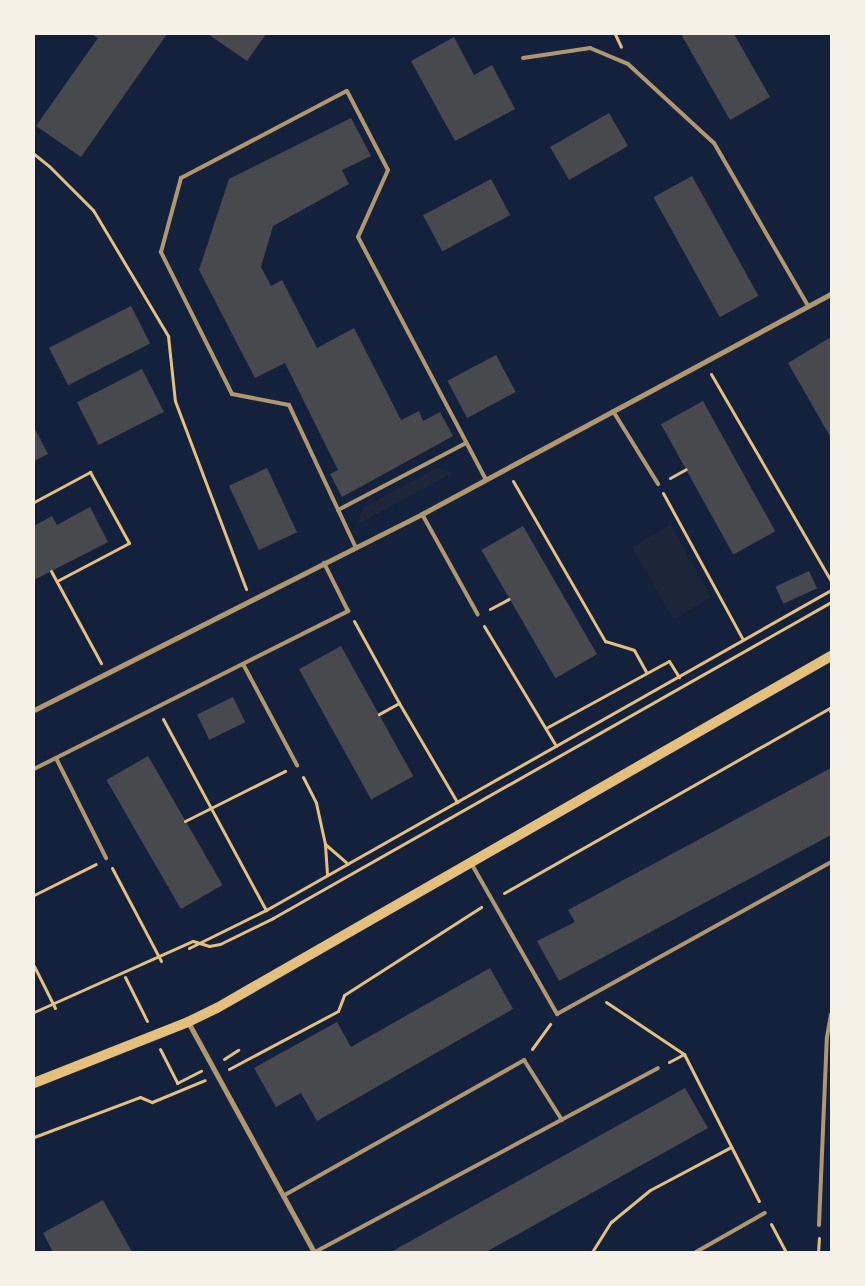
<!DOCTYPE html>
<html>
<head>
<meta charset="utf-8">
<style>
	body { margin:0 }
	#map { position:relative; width:865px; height:1286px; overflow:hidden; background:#14213d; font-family:"PT Sans",sans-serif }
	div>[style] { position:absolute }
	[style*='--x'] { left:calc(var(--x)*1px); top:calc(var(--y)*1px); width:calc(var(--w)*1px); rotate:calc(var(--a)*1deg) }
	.green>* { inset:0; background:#1d2539; transform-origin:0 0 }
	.building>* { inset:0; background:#48494c; transform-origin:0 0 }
	.path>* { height:3px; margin:-1.5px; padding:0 1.5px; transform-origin:1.5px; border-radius:1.5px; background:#e5c07b }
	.service>* { height:4px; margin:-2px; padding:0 2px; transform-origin:2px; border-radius:2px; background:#b1986c }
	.minor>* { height:5px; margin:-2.5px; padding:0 2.5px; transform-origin:2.5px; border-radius:2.5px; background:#b1986c }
	.secondary>* { height:10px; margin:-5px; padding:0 5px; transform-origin:5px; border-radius:5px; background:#e5c07b }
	span { translate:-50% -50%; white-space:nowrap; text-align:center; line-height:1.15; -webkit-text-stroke:4px #f6f1e7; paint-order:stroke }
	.frame { position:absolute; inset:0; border:35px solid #f6f1e7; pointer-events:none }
</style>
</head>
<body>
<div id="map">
	<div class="green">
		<i style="clip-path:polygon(436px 468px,452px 473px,358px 524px,363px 508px)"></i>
		<i style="left:670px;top:525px;width:83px;height:44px;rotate:60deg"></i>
	</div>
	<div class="building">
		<i style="clip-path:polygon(91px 34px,167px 34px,81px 157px,36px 126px,98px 38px)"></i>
		<i style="clip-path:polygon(208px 34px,266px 34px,247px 61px)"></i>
		<i style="clip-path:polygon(681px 34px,734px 34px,770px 97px,730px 120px)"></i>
		<i style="clip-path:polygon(454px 37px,474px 75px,492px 65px,515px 109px,455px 141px,411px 61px)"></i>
		<i style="left:609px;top:113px;width:38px;height:68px;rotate:60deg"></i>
		<i style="clip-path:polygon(351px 118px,371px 156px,342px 170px,349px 184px,273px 226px,261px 267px,271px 286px,282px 280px,317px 348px,354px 328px,401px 420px,419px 411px,423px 421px,440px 412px,453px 436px,342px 497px,330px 474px,338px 470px,285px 363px,255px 378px,199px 270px,229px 179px)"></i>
		<i style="left:692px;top:176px;width:137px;height:44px;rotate:61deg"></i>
		<i style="left:491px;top:179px;width:41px;height:77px;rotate:62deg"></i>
		<i style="left:131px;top:306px;width:42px;height:92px;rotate:63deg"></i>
		<i style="clip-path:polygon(831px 337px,831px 438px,788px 363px)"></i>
		<i style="left:496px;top:355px;width:42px;height:55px;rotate:62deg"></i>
		<i style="left:142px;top:369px;width:48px;height:73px;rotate:63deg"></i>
		<i style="left:703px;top:401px;width:149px;height:48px;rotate:61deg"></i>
		<i style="clip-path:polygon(34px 427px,48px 454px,34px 461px)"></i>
		<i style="left:267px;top:468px;width:71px;height:42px;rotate:65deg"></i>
		<i style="clip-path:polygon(90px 507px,108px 542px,34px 580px,34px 526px,52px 516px,57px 525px)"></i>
		<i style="left:523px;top:526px;width:148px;height:48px;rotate:60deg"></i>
		<i style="left:809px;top:571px;width:19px;height:37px;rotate:65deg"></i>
		<i style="left:341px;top:646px;width:149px;height:48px;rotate:61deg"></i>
		<i style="left:233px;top:697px;width:28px;height:40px;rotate:64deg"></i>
		<i style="left:148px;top:756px;width:149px;height:48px;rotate:60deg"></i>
		<i style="clip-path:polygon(831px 768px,831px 835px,559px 981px,537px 941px,575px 922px,568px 910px)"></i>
		<i style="clip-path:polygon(490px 968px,513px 1009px,317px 1121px,301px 1093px,276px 1107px,254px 1068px,337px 1022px,351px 1047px)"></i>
		<i style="clip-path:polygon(685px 1088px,708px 1128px,486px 1252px,391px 1252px)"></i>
		<i style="clip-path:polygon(103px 1200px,132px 1252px,53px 1252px,43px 1233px)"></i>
	</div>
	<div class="path">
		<i style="--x:615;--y:34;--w:14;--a:65"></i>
		<i style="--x:34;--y:154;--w:19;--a:39"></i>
		<i style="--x:49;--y:166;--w:62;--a:45"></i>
		<i style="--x:93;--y:210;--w:147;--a:59.2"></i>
		<i style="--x:168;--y:336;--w:65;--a:83.9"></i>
		<i style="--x:175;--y:401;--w:201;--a:69.3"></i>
		<i style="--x:711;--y:374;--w:239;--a:59.9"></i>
		<i style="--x:670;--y:478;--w:18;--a:-29"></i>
		<i style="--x:513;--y:481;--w:185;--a:60.1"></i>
		<i style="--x:605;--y:641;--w:30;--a:17"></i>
		<i style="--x:634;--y:650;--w:26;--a:61"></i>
		<i style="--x:663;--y:493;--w:167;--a:61.4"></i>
		<i style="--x:34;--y:502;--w:64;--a:-28.2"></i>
		<i style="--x:90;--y:472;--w:81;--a:61.2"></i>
		<i style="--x:129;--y:543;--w:81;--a:152.2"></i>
		<i style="--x:51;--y:571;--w:105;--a:61.5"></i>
		<i style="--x:490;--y:609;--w:21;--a:-28"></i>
		<i style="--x:354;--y:621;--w:94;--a:61.2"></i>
		<i style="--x:399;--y:703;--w:23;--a:151"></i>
		<i style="--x:484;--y:626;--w:140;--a:59"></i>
		<i style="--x:399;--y:703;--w:115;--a:59.6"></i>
		<i style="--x:830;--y:711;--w:1;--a:45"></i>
		<i style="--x:163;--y:719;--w:217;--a:61.7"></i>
		<i style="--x:546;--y:728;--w:140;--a:-28.6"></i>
		<i style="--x:669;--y:661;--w:19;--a:58"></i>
		<i style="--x:303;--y:777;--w:29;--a:63"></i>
		<i style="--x:316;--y:803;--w:42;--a:77.6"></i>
		<i style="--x:325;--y:844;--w:30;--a:41"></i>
		<i style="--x:185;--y:821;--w:112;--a:-26.6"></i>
		<i style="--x:325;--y:845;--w:30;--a:86"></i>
		<i style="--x:112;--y:868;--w:105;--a:62.2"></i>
		<i style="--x:504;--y:893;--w:376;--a:-29.6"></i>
		<i style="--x:34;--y:895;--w:69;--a:-26.6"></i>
		<i style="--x:189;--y:948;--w:86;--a:-26.3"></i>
		<i style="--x:266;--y:910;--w:649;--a:-29.53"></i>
		<i style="--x:34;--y:966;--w:47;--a:63.4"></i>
		<i style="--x:125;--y:977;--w:49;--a:63.4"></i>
		<i style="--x:606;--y:1002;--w:94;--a:33.7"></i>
		<i style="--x:684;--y:1054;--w:165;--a:63"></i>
		<i style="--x:34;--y:1012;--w:174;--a:-24.1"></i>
		<i style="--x:193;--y:941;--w:17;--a:17"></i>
		<i style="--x:209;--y:946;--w:11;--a:-10"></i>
		<i style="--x:220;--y:944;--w:59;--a:-26.1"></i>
		<i style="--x:273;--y:918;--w:641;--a:-29.52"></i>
		<i style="--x:160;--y:1049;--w:38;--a:63"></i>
		<i style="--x:177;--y:1083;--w:27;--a:-27"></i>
		<i style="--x:532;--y:1049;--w:31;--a:-54"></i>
		<i style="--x:224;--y:1059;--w:17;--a:-33"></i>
		<i style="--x:669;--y:1062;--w:17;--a:-28"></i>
		<i style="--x:229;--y:1069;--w:123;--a:-28"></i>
		<i style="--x:338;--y:1011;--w:17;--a:-69"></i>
		<i style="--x:344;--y:995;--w:163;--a:-32.7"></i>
		<i style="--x:34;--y:1137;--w:113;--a:-20.7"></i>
		<i style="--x:140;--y:1097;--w:13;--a:23"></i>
		<i style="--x:152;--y:1102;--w:57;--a:-22.5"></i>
		<i style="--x:771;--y:1224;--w:32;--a:62"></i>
		<i style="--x:592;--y:1252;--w:36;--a:-58"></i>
		<i style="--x:611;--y:1222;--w:50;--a:-39.4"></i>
		<i style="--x:650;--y:1190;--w:92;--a:-28"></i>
		<i style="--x:818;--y:1252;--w:14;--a:-86"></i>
	</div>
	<div class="service">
		<i style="--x:523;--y:58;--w:68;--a:-8.5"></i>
		<i style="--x:590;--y:48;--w:41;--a:22.8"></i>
		<i style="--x:628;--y:64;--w:117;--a:42.6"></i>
		<i style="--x:714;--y:143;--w:188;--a:60"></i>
		<i style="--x:613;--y:411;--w:86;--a:58.3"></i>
		<i style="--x:338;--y:510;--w:144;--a:-27.6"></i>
		<i style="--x:422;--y:514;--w:115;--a:61"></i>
		<i style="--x:356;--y:548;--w:158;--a:-115.1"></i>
		<i style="--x:289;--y:405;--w:58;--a:-169.1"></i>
		<i style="--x:232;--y:394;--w:159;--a:-116.6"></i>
		<i style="--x:161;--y:252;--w:77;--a:-74.9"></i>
		<i style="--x:181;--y:178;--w:187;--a:-27.7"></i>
		<i style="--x:347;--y:91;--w:89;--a:62.6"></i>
		<i style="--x:388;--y:170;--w:73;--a:114.1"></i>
		<i style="--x:358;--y:237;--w:275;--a:62.2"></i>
		<i style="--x:243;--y:664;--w:115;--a:61.9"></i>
		<i style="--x:56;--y:758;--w:112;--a:63.4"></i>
		<i style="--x:34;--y:769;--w:352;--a:-26.7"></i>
		<i style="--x:348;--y:611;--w:54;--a:-116.6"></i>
		<i style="--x:471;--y:863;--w:174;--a:60.3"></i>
		<i style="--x:557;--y:1014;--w:313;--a:-29"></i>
		<i style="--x:283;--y:1196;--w:277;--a:-29.4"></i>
		<i style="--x:524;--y:1060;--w:71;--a:57.7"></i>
		<i style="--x:819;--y:1225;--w:188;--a:-87.6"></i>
		<i style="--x:827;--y:1037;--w:23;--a:-80"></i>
		<i style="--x:315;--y:1252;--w:389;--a:-28.2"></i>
		<i style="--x:696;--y:1252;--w:79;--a:-29.5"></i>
	</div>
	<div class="minor">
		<i style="--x:34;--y:710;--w:435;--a:-26.8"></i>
		<i style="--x:422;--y:514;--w:464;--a:-28.3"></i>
		<i style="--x:188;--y:1022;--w:262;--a:61.3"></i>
	</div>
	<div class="secondary">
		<i style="--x:34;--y:1083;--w:166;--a:-21.6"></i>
		<i style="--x:188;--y:1022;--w:32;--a:-26"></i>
		<i style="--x:217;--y:1008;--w:708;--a:-29.83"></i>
	</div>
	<div class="frame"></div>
</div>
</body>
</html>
